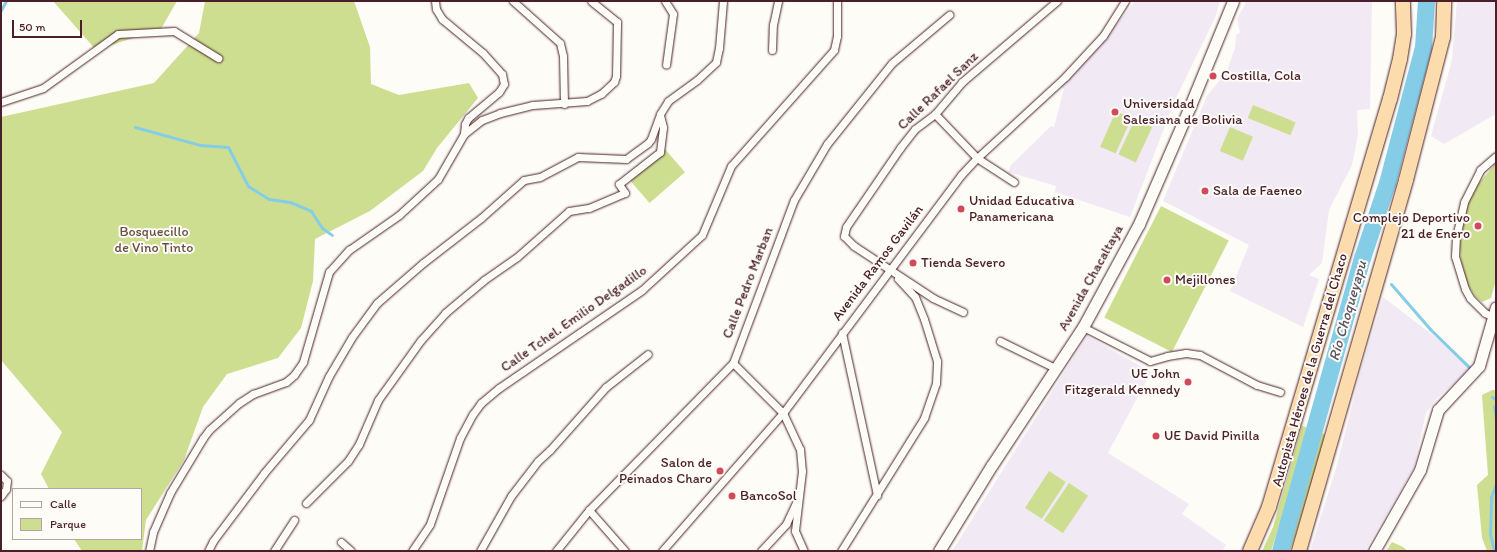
<!DOCTYPE html>
<html>
<head>
<meta charset="utf-8">
<style>
	body { margin:0 }
	#map { position:relative; width:1497px; height:552px; overflow:hidden; background:#fdfcf7; font-family:Itim,sans-serif }
	div>[style] { position:absolute }
	[style*='--x'] { left:calc(var(--x)*1px); top:calc(var(--y)*1px); width:calc(var(--w)*1px); rotate:calc(var(--a)*1deg) }
	.built>* { inset:0; background:#f1e9f4 }
	.green>* { inset:0; background:#cede91; transform-origin:0 0 }
	.stream>* { height:3px; margin:-1.5px; padding:0 1.5px; transform-origin:1.5px; border-radius:1.5px; background:#85cde6 }
	.river>* { height:17px; margin:-8.5px; padding:0 8.5px; transform-origin:8.5px; border-radius:8.5px; background:#85cde6 }
	.roads { filter:drop-shadow(0 0 1px #4a1f2b) drop-shadow(0 0 1px #4a1f2b) }
	.street>* { height:7px; margin:-3.5px; padding:0 3.5px; transform-origin:3.5px; border-radius:3.5px; background:#fdfcf7 }
	.secondary>* { height:11px; margin:-5.5px; padding:0 5.5px; transform-origin:5.5px; border-radius:5.5px; background:#fdfcf7 }
	.highway>* { height:14px; margin:-7px; padding:0 7px; transform-origin:7px; border-radius:7px; background:#fcdcac }
	.dots>* { width:11px; height:11px; translate:-50% -50%; box-sizing:border-box; border:2px solid #fdfcf7; border-radius:50% }
	span { translate:-50% -50%; white-space:nowrap; text-align:center; line-height:1.15; -webkit-text-stroke:4px #fdfcf7; paint-order:stroke }
	.poi-label { font-size:14px; color:#4a1f2b }
	.left { translate:0 -50%; text-align:left }
	.right { translate:-100% -50%; text-align:right }
	.street-label { font-size:14px; color:#4a1f2b }
	.park-label { font-size:14px; color:#6b4f44 }
	.water-label { font-size:15px; color:#5c5363; font-style:italic }
	.frame { position:absolute; inset:0; border:2px solid #4a1f2b; pointer-events:none }
	.legend { position:absolute; left:12px; top:488px; width:130px; height:52px; box-sizing:border-box; background:#fdfcf7; border:1px solid #b5a4a5; margin:0; padding:5px 7px; list-style:none; font-size:12px; color:#4a1f2b }
	.legend li { display:flex; align-items:center; gap:8px; height:20px }
	.legend b { width:20px; border:1px solid #b5a4a5 }
	.scale { position:absolute; left:12px; top:20px; width:70px; height:18px; box-sizing:border-box; border:2px solid #4a1f2b; border-top:0; padding-left:5px; font-size:12px; line-height:14px; white-space:nowrap; color:#4a1f2b; -webkit-text-stroke:3px #fdfcf7; paint-order:stroke }
</style>
</head>
<body>
<div id="map">
	<div class="built">
		<i style="clip-path:polygon(1135px 1px,1220px 1px,1215px 18px,1175px 100px,1130px 217px,1055px 192px,1056px 186px,1008px 172px,1011px 165px,1051px 126px,1054px 127px,1064px 89px,1060px 86px,1102px 43px)"></i>
		<i style="clip-path:polygon(1246px 1px,1372px 1px,1370px 109px,1357px 110px,1358px 135px,1352px 165px,1329px 210px,1322px 263px,1309px 275px,1319px 279px,1303px 327px,1230px 291px,1249px 245px,1163px 201px,1207px 96px,1227px 71px,1235px 48px,1236px 35px,1240px 33px,1237px 18px,1244px 7px)"></i>
		<i style="clip-path:polygon(1457px 1px,1496px 1px,1496px 114px,1444px 144px,1431px 136px,1452px 60px)"></i>
		<i style="clip-path:polygon(1383px 297px,1438px 339px,1470px 369px,1436px 399px,1426px 413px,1414px 467px,1365px 551px,1310px 551px,1337px 465px,1359px 377px)"></i>
		<i style="clip-path:polygon(1087px 336px,1151px 372px,1108px 453px,1189px 504px,1182px 514px,1226px 545px,1222px 551px,952px 551px)"></i>
	</div>
	<div class="green">
		<i style="clip-path:polygon(53px 1px,177px 1px,161px 29px,96px 50px)"></i>
		<i style="clip-path:polygon(205px 1px,354px 1px,370px 47px,371px 84px,399px 95px,469px 83px,478px 98px,437px 148px,423px 171px,370px 211px,315px 239px,313px 281px,301px 328px,278px 358px,227px 374px,203px 407px,184px 460px,146px 520px,142px 551px,82px 551px,74px 539px,141px 539px,141px 489px,49px 489px,41px 474px,62px 432px,1px 360px,1px 117px,154px 83px,199px 33px)"></i>
		<i style="left:1253px;top:105px;width:46px;height:14px;rotate:22deg"></i>
		<i style="left:1116px;top:111px;width:17px;height:39px;rotate:24deg"></i>
		<i style="left:1135px;top:119px;width:19px;height:39px;rotate:25deg"></i>
		<i style="left:1230px;top:127px;width:25px;height:26px;rotate:23deg"></i>
		<i style="left:664px;top:148px;width:32px;height:47px;rotate:49deg"></i>
		<i style="clip-path:polygon(1496px 163px,1496px 280px,1491px 298px,1482px 302px,1475px 296px,1466px 282px,1461px 266px,1459px 234px,1462px 217px,1468px 201px,1478px 184px)"></i>
		<i style="left:1161px;top:206px;width:76px;height:125px;rotate:27deg"></i>
		<i style="clip-path:polygon(1492px 390px,1496px 390px,1496px 551px,1487px 551px,1482px 538px,1477px 485px,1488px 475px,1482px 395px)"></i>
		<i style="clip-path:polygon(1302px 426px,1309px 428px,1283px 515px,1271px 551px,1262px 551px,1273px 527px)"></i>
		<i style="clip-path:polygon(1317px 431px,1326px 435px,1296px 534px,1290px 551px,1284px 551px)"></i>
		<i style="left:1049px;top:471px;width:20px;height:44px;rotate:33deg"></i>
		<i style="left:1069px;top:483px;width:23px;height:45px;rotate:34deg"></i>
		<i style="clip-path:polygon(1392px 542px,1403px 547px,1408px 551px,1386px 551px)"></i>
	</div>
	<div class="stream">
		<i style="--x:1;--y:10;--w:10;--a:-61"></i>
		<i style="--x:135;--y:127;--w:67;--a:15.5"></i>
		<i style="--x:200;--y:145;--w:28;--a:4"></i>
		<i style="--x:228;--y:147;--w:44;--a:62.9"></i>
		<i style="--x:248;--y:186;--w:25;--a:32"></i>
		<i style="--x:269;--y:199;--w:21;--a:8"></i>
		<i style="--x:290;--y:202;--w:23;--a:23"></i>
		<i style="--x:311;--y:211;--w:20;--a:57"></i>
		<i style="--x:322;--y:228;--w:12;--a:35"></i>
		<i style="--x:1391;--y:284;--w:60;--a:49.1"></i>
		<i style="--x:1430;--y:329;--w:56;--a:44.3"></i>
		<i style="--x:1492;--y:397;--w:4;--a:27"></i>
		<i style="--x:1494;--y:406;--w:13;--a:81"></i>
		<i style="--x:1494;--y:551;--w:17;--a:-103"></i>
		<i style="--x:1490;--y:534;--w:37;--a:-88"></i>
		<i style="--x:1491;--y:497;--w:14;--a:-69"></i>
	</div>
	<div class="river">
		<i style="--x:1280;--y:551;--w:304;--a:-74.4"></i>
		<i style="--x:1362;--y:258;--w:79;--a:-71.6"></i>
		<i style="--x:1387;--y:183;--w:141;--a:-75.2"></i>
		<i style="--x:1423;--y:47;--w:46;--a:-86.3"></i>
	</div>
	<div class="roads">
		<div class="street">
			<i style="--x:435;--y:1;--w:8;--a:83"></i>
			<i style="--x:436;--y:9;--w:12;--a:59"></i>
			<i style="--x:442;--y:19;--w:53;--a:39.7"></i>
			<i style="--x:483;--y:53;--w:28;--a:48"></i>
			<i style="--x:502;--y:74;--w:10;--a:79"></i>
			<i style="--x:504;--y:84;--w:9;--a:122"></i>
			<i style="--x:499;--y:92;--w:40;--a:140"></i>
			<i style="--x:468;--y:118;--w:7;--a:117"></i>
			<i style="--x:465;--y:124;--w:10;--a:96"></i>
			<i style="--x:513;--y:1;--w:63;--a:41.8"></i>
			<i style="--x:560;--y:43;--w:13;--a:77"></i>
			<i style="--x:563;--y:56;--w:48;--a:88.8"></i>
			<i style="--x:665;--y:1;--w:15;--a:58"></i>
			<i style="--x:673;--y:14;--w:51;--a:97.8"></i>
			<i style="--x:772;--y:50;--w:25;--a:-88"></i>
			<i style="--x:773;--y:25;--w:25;--a:-78"></i>
			<i style="--x:1;--y:102;--w:44;--a:-18.4"></i>
			<i style="--x:43;--y:88;--w:92;--a:-35.8"></i>
			<i style="--x:118;--y:34;--w:56;--a:-3.1"></i>
			<i style="--x:174;--y:31;--w:52;--a:31.5"></i>
			<i style="--x:935;--y:114;--w:61;--a:46.3"></i>
			<i style="--x:977;--y:158;--w:44;--a:33"></i>
			<i style="--x:963;--y:312;--w:33;--a:-155"></i>
			<i style="--x:933;--y:298;--w:95;--a:-146.6"></i>
			<i style="--x:854;--y:246;--w:14;--a:-135"></i>
			<i style="--x:844;--y:236;--w:9;--a:-77"></i>
			<i style="--x:846;--y:227;--w:96;--a:-55.6"></i>
			<i style="--x:900;--y:148;--w:24;--a:-52"></i>
			<i style="--x:915;--y:129;--w:25;--a:-37"></i>
			<i style="--x:935;--y:114;--w:42;--a:-49.8"></i>
			<i style="--x:962;--y:82;--w:125;--a:-40.5"></i>
			<i style="--x:1493;--y:317;--w:9;--a:-153"></i>
			<i style="--x:1485;--y:313;--w:21;--a:-135"></i>
			<i style="--x:1470;--y:298;--w:10;--a:-119"></i>
			<i style="--x:1465;--y:289;--w:34;--a:-107"></i>
			<i style="--x:1455;--y:256;--w:19;--a:-87"></i>
			<i style="--x:1456;--y:237;--w:36;--a:-77"></i>
			<i style="--x:1464;--y:202;--w:36;--a:-63"></i>
			<i style="--x:1480;--y:170;--w:21;--a:-41"></i>
			<i style="--x:1083;--y:327;--w:75;--a:26.9"></i>
			<i style="--x:1150;--y:361;--w:18;--a:-16"></i>
			<i style="--x:1167;--y:356;--w:19;--a:-9"></i>
			<i style="--x:1186;--y:353;--w:14;--a:8"></i>
			<i style="--x:1200;--y:355;--w:64;--a:27.8"></i>
			<i style="--x:1257;--y:385;--w:24;--a:17"></i>
			<i style="--x:842;--y:333;--w:166;--a:77.8"></i>
			<i style="--x:1000;--y:341;--w:61;--a:26.1"></i>
			<i style="--x:733;--y:363;--w:71;--a:45"></i>
			<i style="--x:783;--y:413;--w:40;--a:65"></i>
			<i style="--x:800;--y:449;--w:22;--a:85"></i>
			<i style="--x:802;--y:471;--w:60;--a:96.7"></i>
			<i style="--x:795;--y:531;--w:22;--a:66"></i>
			<i style="--x:1;--y:475;--w:8;--a:45"></i>
			<i style="--x:7;--y:481;--w:8;--a:97"></i>
			<i style="--x:6;--y:489;--w:9;--a:126"></i>
			<i style="--x:306;--y:503;--w:59;--a:-45"></i>
			<i style="--x:348;--y:461;--w:20;--a:-57"></i>
			<i style="--x:359;--y:444;--w:48;--a:-66.6"></i>
			<i style="--x:378;--y:400;--w:74;--a:-54.4"></i>
			<i style="--x:421;--y:340;--w:36;--a:-48"></i>
			<i style="--x:445;--y:313;--w:51;--a:-40.2"></i>
			<i style="--x:484;--y:280;--w:40;--a:-34.9"></i>
			<i style="--x:517;--y:257;--w:69;--a:-41.5"></i>
			<i style="--x:569;--y:211;--w:20;--a:-9"></i>
			<i style="--x:589;--y:208;--w:39;--a:-23"></i>
			<i style="--x:625;--y:193;--w:11;--a:-124"></i>
			<i style="--x:619;--y:184;--w:52;--a:-38"></i>
			<i style="--x:660;--y:152;--w:25;--a:-83"></i>
			<i style="--x:663;--y:127;--w:12;--a:-104"></i>
			<i style="--x:589;--y:510;--w:55;--a:48.7"></i>
			<i style="--x:341;--y:542;--w:13;--a:42"></i>
			<i style="--x:149;--y:551;--w:19;--a:-78"></i>
			<i style="--x:153;--y:532;--w:43;--a:-66.4"></i>
			<i style="--x:170;--y:493;--w:64;--a:-59"></i>
			<i style="--x:203;--y:438;--w:10;--a:-53"></i>
			<i style="--x:209;--y:430;--w:40;--a:-42"></i>
			<i style="--x:239;--y:403;--w:17;--a:-33"></i>
			<i style="--x:253;--y:394;--w:35;--a:-20"></i>
			<i style="--x:286;--y:382;--w:11;--a:-41"></i>
			<i style="--x:294;--y:375;--w:16;--a:-55"></i>
			<i style="--x:303;--y:362;--w:94;--a:-73.9"></i>
			<i style="--x:329;--y:272;--w:30;--a:-48"></i>
			<i style="--x:349;--y:250;--w:61;--a:-35"></i>
			<i style="--x:399;--y:215;--w:53;--a:-42.7"></i>
			<i style="--x:438;--y:179;--w:52;--a:-60"></i>
			<i style="--x:464;--y:134;--w:23;--a:-38"></i>
			<i style="--x:482;--y:120;--w:19;--a:-21"></i>
			<i style="--x:500;--y:113;--w:34;--a:-14"></i>
			<i style="--x:533;--y:105;--w:54;--a:-4.2"></i>
			<i style="--x:587;--y:101;--w:16;--a:-27"></i>
			<i style="--x:601;--y:94;--w:18;--a:-43"></i>
			<i style="--x:614;--y:82;--w:6;--a:-72"></i>
			<i style="--x:616;--y:76;--w:54;--a:-88.9"></i>
			<i style="--x:617;--y:22;--w:33;--a:-141"></i>
			<i style="--x:208;--y:551;--w:11;--a:-63"></i>
			<i style="--x:213;--y:541;--w:85;--a:-53.1"></i>
			<i style="--x:264;--y:473;--w:70;--a:-49.7"></i>
			<i style="--x:309;--y:420;--w:48;--a:-65.6"></i>
			<i style="--x:329;--y:376;--w:45;--a:-59.5"></i>
			<i style="--x:352;--y:337;--w:42;--a:-53.7"></i>
			<i style="--x:377;--y:303;--w:61;--a:-41"></i>
			<i style="--x:423;--y:263;--w:73;--a:-37.8"></i>
			<i style="--x:481;--y:218;--w:57;--a:-41.5"></i>
			<i style="--x:524;--y:180;--w:16;--a:-11"></i>
			<i style="--x:540;--y:177;--w:43;--a:-27.8"></i>
			<i style="--x:578;--y:157;--w:48;--a:2.4"></i>
			<i style="--x:626;--y:159;--w:27;--a:-36"></i>
			<i style="--x:648;--y:143;--w:5;--a:-53"></i>
			<i style="--x:651;--y:139;--w:27;--a:-70"></i>
			<i style="--x:660;--y:114;--w:15;--a:-58"></i>
			<i style="--x:668;--y:101;--w:36;--a:-36"></i>
			<i style="--x:697;--y:80;--w:26;--a:-43"></i>
			<i style="--x:716;--y:62;--w:14;--a:-78"></i>
			<i style="--x:719;--y:48;--w:47;--a:-85.1"></i>
			<i style="--x:274;--y:551;--w:37;--a:-57"></i>
			<i style="--x:412;--y:551;--w:32;--a:-56"></i>
			<i style="--x:430;--y:524;--w:91;--a:-70.8"></i>
			<i style="--x:460;--y:438;--w:27;--a:-62"></i>
			<i style="--x:473;--y:414;--w:14;--a:-54"></i>
			<i style="--x:481;--y:403;--w:23;--a:-40"></i>
			<i style="--x:499;--y:388;--w:173;--a:-34.4"></i>
			<i style="--x:642;--y:290;--w:81;--a:-42.5"></i>
			<i style="--x:702;--y:235;--w:75;--a:-67.2"></i>
			<i style="--x:731;--y:166;--w:155;--a:-48.4"></i>
			<i style="--x:834;--y:50;--w:14;--a:-78"></i>
			<i style="--x:837;--y:36;--w:35;--a:-90"></i>
			<i style="--x:480;--y:551;--w:63;--a:-60.6"></i>
			<i style="--x:511;--y:496;--w:44;--a:-52.4"></i>
			<i style="--x:538;--y:461;--w:16;--a:-43"></i>
			<i style="--x:550;--y:450;--w:84;--a:-48.4"></i>
			<i style="--x:606;--y:387;--w:53;--a:-38.2"></i>
			<i style="--x:556;--y:551;--w:53;--a:-51.2"></i>
			<i style="--x:589;--y:510;--w:206;--a:-45.6"></i>
			<i style="--x:733;--y:363;--w:174;--a:-69.5"></i>
			<i style="--x:794;--y:200;--w:65;--a:-59.5"></i>
			<i style="--x:827;--y:144;--w:104;--a:-51.3"></i>
			<i style="--x:892;--y:63;--w:75;--a:-40.1"></i>
			<i style="--x:662;--y:551;--w:184;--a:-48.8"></i>
			<i style="--x:783;--y:413;--w:297;--a:-53.2"></i>
			<i style="--x:961;--y:175;--w:23;--a:-47"></i>
			<i style="--x:977;--y:158;--w:120;--a:-42.6"></i>
			<i style="--x:1065;--y:77;--w:56;--a:-47.2"></i>
			<i style="--x:1103;--y:36;--w:41;--a:-57.8"></i>
			<i style="--x:761;--y:551;--w:37;--a:-47"></i>
			<i style="--x:786;--y:524;--w:23;--a:-65"></i>
			<i style="--x:841;--y:551;--w:157;--a:-58"></i>
			<i style="--x:924;--y:418;--w:37;--a:-71"></i>
			<i style="--x:936;--y:383;--w:22;--a:-87"></i>
			<i style="--x:937;--y:361;--w:44;--a:-107.2"></i>
			<i style="--x:924;--y:319;--w:24;--a:-112"></i>
			<i style="--x:915;--y:297;--w:25;--a:-133"></i>
		</div>
		<div class="secondary">
			<i style="--x:939;--y:551;--w:101;--a:-58.4"></i>
			<i style="--x:992;--y:465;--w:165;--a:-56.6"></i>
			<i style="--x:1083;--y:327;--w:117;--a:-61.5"></i>
			<i style="--x:1139;--y:224;--w:129;--a:-66.6"></i>
			<i style="--x:1190;--y:106;--w:113;--a:-67.7"></i>
			<i style="--x:1374;--y:551;--w:93;--a:-60.4"></i>
			<i style="--x:1420;--y:470;--w:63;--a:-73.3"></i>
			<i style="--x:1438;--y:410;--w:60;--a:-47"></i>
			<i style="--x:1479;--y:366;--w:61;--a:-73.9"></i>
		</div>
		<div class="highway">
			<i style="--x:1250;--y:551;--w:48;--a:-66.6"></i>
			<i style="--x:1269;--y:507;--w:426;--a:-73.5"></i>
			<i style="--x:1390;--y:99;--w:41;--a:-76"></i>
			<i style="--x:1400;--y:59;--w:25;--a:-81"></i>
			<i style="--x:1404;--y:34;--w:33;--a:-92"></i>
			<i style="--x:1299;--y:551;--w:386;--a:-73.9"></i>
			<i style="--x:1406;--y:180;--w:148;--a:-75.5"></i>
			<i style="--x:1443;--y:37;--w:36;--a:-88"></i>
		</div>
	</div>
	<div class="dots">
		<i style="left:1213px;top:76px;background:#d1495b"></i>
		<i style="left:1115px;top:112px;background:#d1495b"></i>
		<i style="left:1205px;top:191px;background:#d1495b"></i>
		<i style="left:961px;top:209px;background:#d1495b"></i>
		<i style="left:1478px;top:226px;background:#d1495b"></i>
		<i style="left:913px;top:263px;background:#d1495b"></i>
		<i style="left:1167px;top:280px;background:#d1495b"></i>
		<i style="left:1188px;top:382px;background:#d1495b"></i>
		<i style="left:1156px;top:436px;background:#d1495b"></i>
		<i style="left:720px;top:471px;background:#d1495b"></i>
		<i style="left:732px;top:496px;background:#d1495b"></i>
	</div>
	<div class="poi-label">
		<span class="left" style="left:1221px;top:76px">Costilla, Cola</span>
		<span class="left" style="left:1123px;top:112px">Universidad<br>Salesiana de Bolivia</span>
		<span class="left" style="left:1213px;top:191px">Sala de Faeneo</span>
		<span class="left" style="left:969px;top:209px">Unidad Educativa<br>Panamericana</span>
		<span class="right" style="left:1470px;top:226px">Complejo Deportivo<br>21 de Enero</span>
		<span class="left" style="left:921px;top:263px">Tienda Severo</span>
		<span class="left" style="left:1175px;top:280px">Mejillones</span>
		<span class="right" style="left:1180px;top:382px">UE John<br>Fitzgerald Kennedy</span>
		<span class="left" style="left:1164px;top:436px">UE David Pinilla</span>
		<span class="right" style="left:712px;top:471px">Salon de<br>Peinados Charo</span>
		<span class="left" style="left:740px;top:496px">BancoSol</span>
	</div>
	<div class="street-label">
		<span style="left:938px;top:91px;rotate:-44deg">Calle Rafael Sanz</span>
		<span style="left:878px;top:263px;rotate:-53deg">Avenida Ramos Gavilán</span>
		<span style="left:1091px;top:278px;rotate:-61deg">Avenida Chacaltaya</span>
		<span style="left:748px;top:283px;rotate:-69deg">Calle Pedro Marban</span>
		<span style="left:574px;top:319px;rotate:-35deg">Calle Tchel. Emilio Delgadillo</span>
		<span style="left:1310px;top:370px;rotate:-74deg">Autopista Héroes de la Guerra del Chaco</span>
	</div>
	<div class="park-label">
		<span style="left:154px;top:240px">Bosquecillo<br>de Vino Tinto</span>
	</div>
	<div class="water-label">
		<span style="left:1348px;top:311px;rotate:-74deg">Río Choqueyapu</span>
	</div>
	<div class="frame"></div>
	<ul class="legend">
	<li><b style="height:5px;background:#fdfcf7"></b>Calle</li>
	<li><b style="height:11px;background:#cede91"></b>Parque</li>
	</ul>
	<div class="scale">50 m</div>
</div>
</body>
</html>
